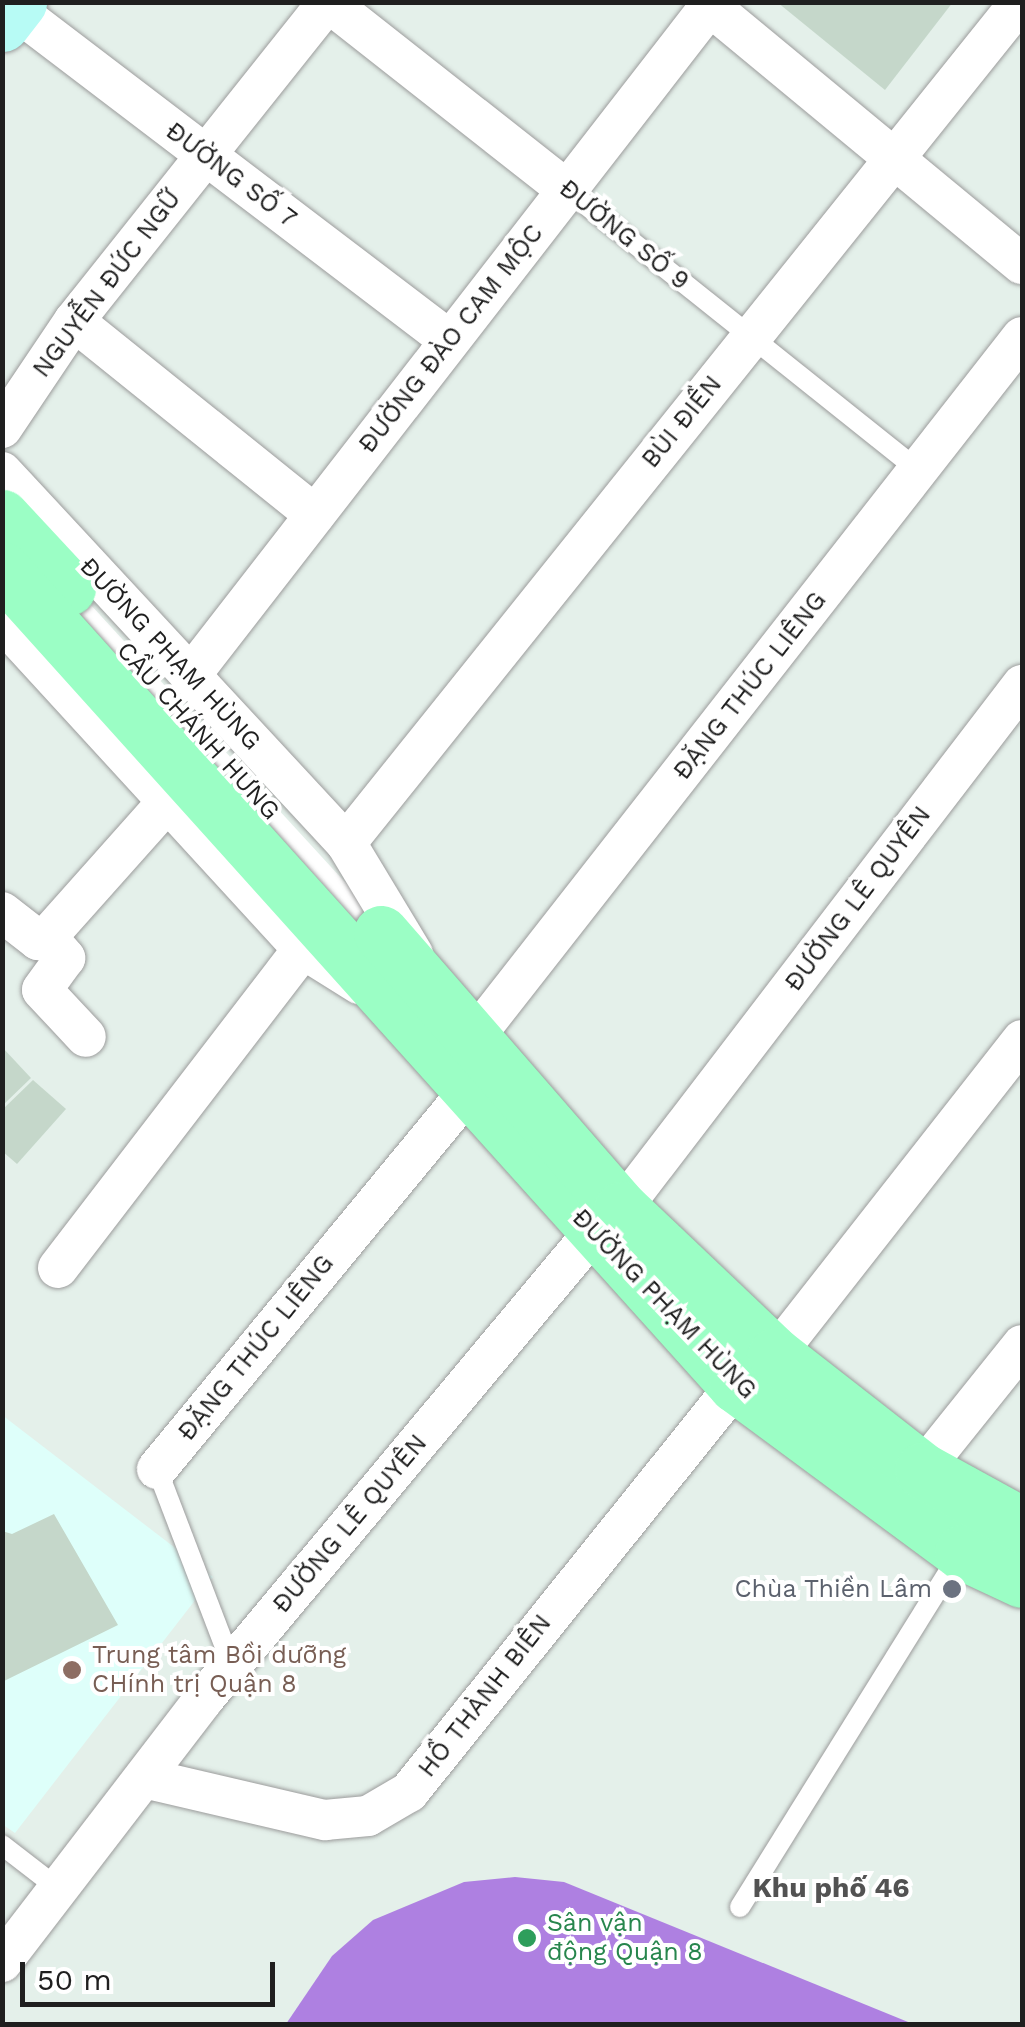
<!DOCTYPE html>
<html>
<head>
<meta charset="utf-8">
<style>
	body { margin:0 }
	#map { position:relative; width:1025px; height:2027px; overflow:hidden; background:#e4f0ea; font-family:"Work Sans",sans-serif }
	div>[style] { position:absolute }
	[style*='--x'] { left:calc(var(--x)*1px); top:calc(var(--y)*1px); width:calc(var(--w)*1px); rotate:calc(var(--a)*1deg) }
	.education>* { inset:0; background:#defffa }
	.pitch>* { inset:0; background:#ae80e1 }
	.pier>* { inset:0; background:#fff }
	.building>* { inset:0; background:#c5d7ca }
	.roads { filter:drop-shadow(0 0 2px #9c9c9c) drop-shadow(0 0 2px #9c9c9c) }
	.service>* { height:20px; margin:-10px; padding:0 10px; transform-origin:10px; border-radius:10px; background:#fff }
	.minor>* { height:40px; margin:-20px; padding:0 20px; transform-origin:20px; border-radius:20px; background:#fff }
	.secondary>* { height:55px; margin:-27.5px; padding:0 27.5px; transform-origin:27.5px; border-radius:27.5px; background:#b7fbf5 }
	.primary>* { height:55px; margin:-27.5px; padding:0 27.5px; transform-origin:27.5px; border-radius:27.5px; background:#9bfec5 }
	.dots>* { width:28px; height:28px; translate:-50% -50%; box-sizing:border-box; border:5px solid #fff; border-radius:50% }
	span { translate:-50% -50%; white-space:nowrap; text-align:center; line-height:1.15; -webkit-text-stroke:8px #fff; paint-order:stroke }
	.street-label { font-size:25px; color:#1f1f1f }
	.worship-label { font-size:25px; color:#5b616d }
	.right { translate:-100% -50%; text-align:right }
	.education-label { font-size:25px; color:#785e54 }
	.left { translate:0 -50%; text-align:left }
	.leisure-label { font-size:25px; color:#27864d }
	.neighbourhood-label { font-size:28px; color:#525252; font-weight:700 }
	.frame { position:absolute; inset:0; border:5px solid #1f1f1f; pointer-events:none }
	.scale { position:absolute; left:20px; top:1962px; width:255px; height:45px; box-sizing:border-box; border:5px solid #1f1f1f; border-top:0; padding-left:12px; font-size:30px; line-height:35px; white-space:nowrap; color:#1f1f1f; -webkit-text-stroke:8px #fff; paint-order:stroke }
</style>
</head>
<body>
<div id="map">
	<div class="education">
		<i style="clip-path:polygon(2px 1415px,213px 1577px,15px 1833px,2px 1824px)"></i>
	</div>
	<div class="pitch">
		<i style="clip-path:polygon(515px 1877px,564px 1882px,913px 2024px,286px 2024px,332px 1956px,373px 1920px,464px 1882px)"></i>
	</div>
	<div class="pier">
		<i style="clip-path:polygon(2px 508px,398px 940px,360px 976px,3px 597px)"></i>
	</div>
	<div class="building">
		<i style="clip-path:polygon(777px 2px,953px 2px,885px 90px)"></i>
		<i style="clip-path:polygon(2px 1047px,31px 1078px,2px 1106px)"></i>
		<i style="clip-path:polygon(33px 1080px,66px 1109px,17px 1164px,2px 1151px,2px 1110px)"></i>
		<i style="clip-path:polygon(54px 1514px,118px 1625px,2px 1682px,2px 1531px,12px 1534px)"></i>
	</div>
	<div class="roads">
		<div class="service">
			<i style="--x:566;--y:189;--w:452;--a:38.6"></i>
			<i style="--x:157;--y:1469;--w:210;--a:69.1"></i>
			<i style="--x:2;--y:1845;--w:72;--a:37.7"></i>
			<i style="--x:740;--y:1907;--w:418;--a:-58.1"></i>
		</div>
		<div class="minor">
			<i style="--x:5;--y:2;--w:558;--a:37.28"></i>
			<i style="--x:328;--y:2;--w:303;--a:38.2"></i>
			<i style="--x:705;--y:2;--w:411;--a:39.6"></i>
			<i style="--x:74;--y:321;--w:309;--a:38.8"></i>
			<i style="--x:2;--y:428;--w:129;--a:-56.1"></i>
			<i style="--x:74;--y:321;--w:408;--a:-51.5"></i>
			<i style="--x:2;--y:472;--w:506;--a:47.16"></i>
			<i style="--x:346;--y:843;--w:130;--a:58.9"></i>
			<i style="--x:2;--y:621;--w:445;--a:47.5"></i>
			<i style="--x:303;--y:949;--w:66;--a:32"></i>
			<i style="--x:190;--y:676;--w:853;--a:-52.19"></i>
			<i style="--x:346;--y:843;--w:1078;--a:-51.29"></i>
			<i style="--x:2;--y:912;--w:46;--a:37.9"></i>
			<i style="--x:38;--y:940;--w:9;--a:-18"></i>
			<i style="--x:47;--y:937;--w:183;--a:-48.3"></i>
			<i style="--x:47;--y:937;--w:28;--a:49"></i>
			<i style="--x:65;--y:958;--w:39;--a:126"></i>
			<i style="--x:42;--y:990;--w:64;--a:46.9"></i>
			<i style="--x:476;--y:1035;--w:886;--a:-51.97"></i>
			<i style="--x:621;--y:1209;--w:660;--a:-52.57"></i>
			<i style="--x:58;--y:1268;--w:402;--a:-52.5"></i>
			<i style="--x:775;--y:1355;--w:400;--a:-51.9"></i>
			<i style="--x:157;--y:1469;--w:492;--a:-50.5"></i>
			<i style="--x:922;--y:1470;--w:160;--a:-51.3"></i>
			<i style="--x:144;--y:1778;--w:186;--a:13.1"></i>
			<i style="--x:325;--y:1820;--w:43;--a:-5.3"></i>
			<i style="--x:368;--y:1816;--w:48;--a:-30.3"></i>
			<i style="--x:409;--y:1792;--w:522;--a:-51.22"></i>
			<i style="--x:2;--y:1962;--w:329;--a:-52.5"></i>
			<i style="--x:202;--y:1701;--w:610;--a:-50.12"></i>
		</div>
		<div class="secondary">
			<i style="--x:2;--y:24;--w:28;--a:-52"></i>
		</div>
		<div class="primary">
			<i style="--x:2;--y:517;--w:97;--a:47.1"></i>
			<i style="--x:2;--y:569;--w:1098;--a:48.03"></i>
			<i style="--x:736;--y:1385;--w:281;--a:36.5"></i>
			<i style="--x:962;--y:1552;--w:66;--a:25"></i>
			<i style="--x:381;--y:933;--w:366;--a:49"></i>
			<i style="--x:621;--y:1209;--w:212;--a:43.5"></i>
			<i style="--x:775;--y:1355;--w:187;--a:38"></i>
			<i style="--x:922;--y:1470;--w:114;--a:28.8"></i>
		</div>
	</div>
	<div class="dots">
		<i style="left:952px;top:1589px;background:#6b7280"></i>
		<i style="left:72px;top:1670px;background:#8d6e63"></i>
		<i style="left:527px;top:1938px;background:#2e9e5b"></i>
	</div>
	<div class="street-label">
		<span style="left:231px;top:175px;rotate:37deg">ĐƯỜNG SỐ 7</span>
		<span style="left:624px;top:235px;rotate:39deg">ĐƯỜNG SỐ 9</span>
		<span style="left:107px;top:284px;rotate:-53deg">NGUYỄN ĐỨC NGỮ</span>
		<span style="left:451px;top:339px;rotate:-52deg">ĐƯỜNG ĐÀO CAM MỘC</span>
		<span style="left:682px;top:422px;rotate:-51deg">BÙI ĐIỀN</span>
		<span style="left:170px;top:654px;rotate:47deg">ĐƯỜNG PHẠM HÙNG</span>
		<span style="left:750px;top:686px;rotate:-52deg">ĐẶNG THÚC LIÊNG</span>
		<span style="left:198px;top:731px;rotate:48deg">CẦU CHÁNH HƯNG</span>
		<span style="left:858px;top:899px;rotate:-53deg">ĐƯỜNG LÊ QUYÊN</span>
		<span style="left:664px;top:1304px;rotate:46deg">ĐƯỜNG PHẠM HÙNG</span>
		<span style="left:256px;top:1348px;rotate:-51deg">ĐẶNG THÚC LIÊNG</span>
		<span style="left:350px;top:1524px;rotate:-50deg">ĐƯỜNG LÊ QUYÊN</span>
		<span style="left:485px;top:1696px;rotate:-52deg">HỒ THÀNH BIÊN</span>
	</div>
	<div class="worship-label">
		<span class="right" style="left:932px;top:1589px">Chùa Thiền Lâm</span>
	</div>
	<div class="education-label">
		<span class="left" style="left:92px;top:1670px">Trung tâm Bồi dưỡng<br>CHính trị Quận 8</span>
	</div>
	<div class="leisure-label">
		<span class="left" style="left:547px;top:1938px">Sân vận<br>động Quận 8</span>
	</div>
	<div class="neighbourhood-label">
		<span style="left:831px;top:1888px">Khu phố 46</span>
	</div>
	<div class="frame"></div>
	<div class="scale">50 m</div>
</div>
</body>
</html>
